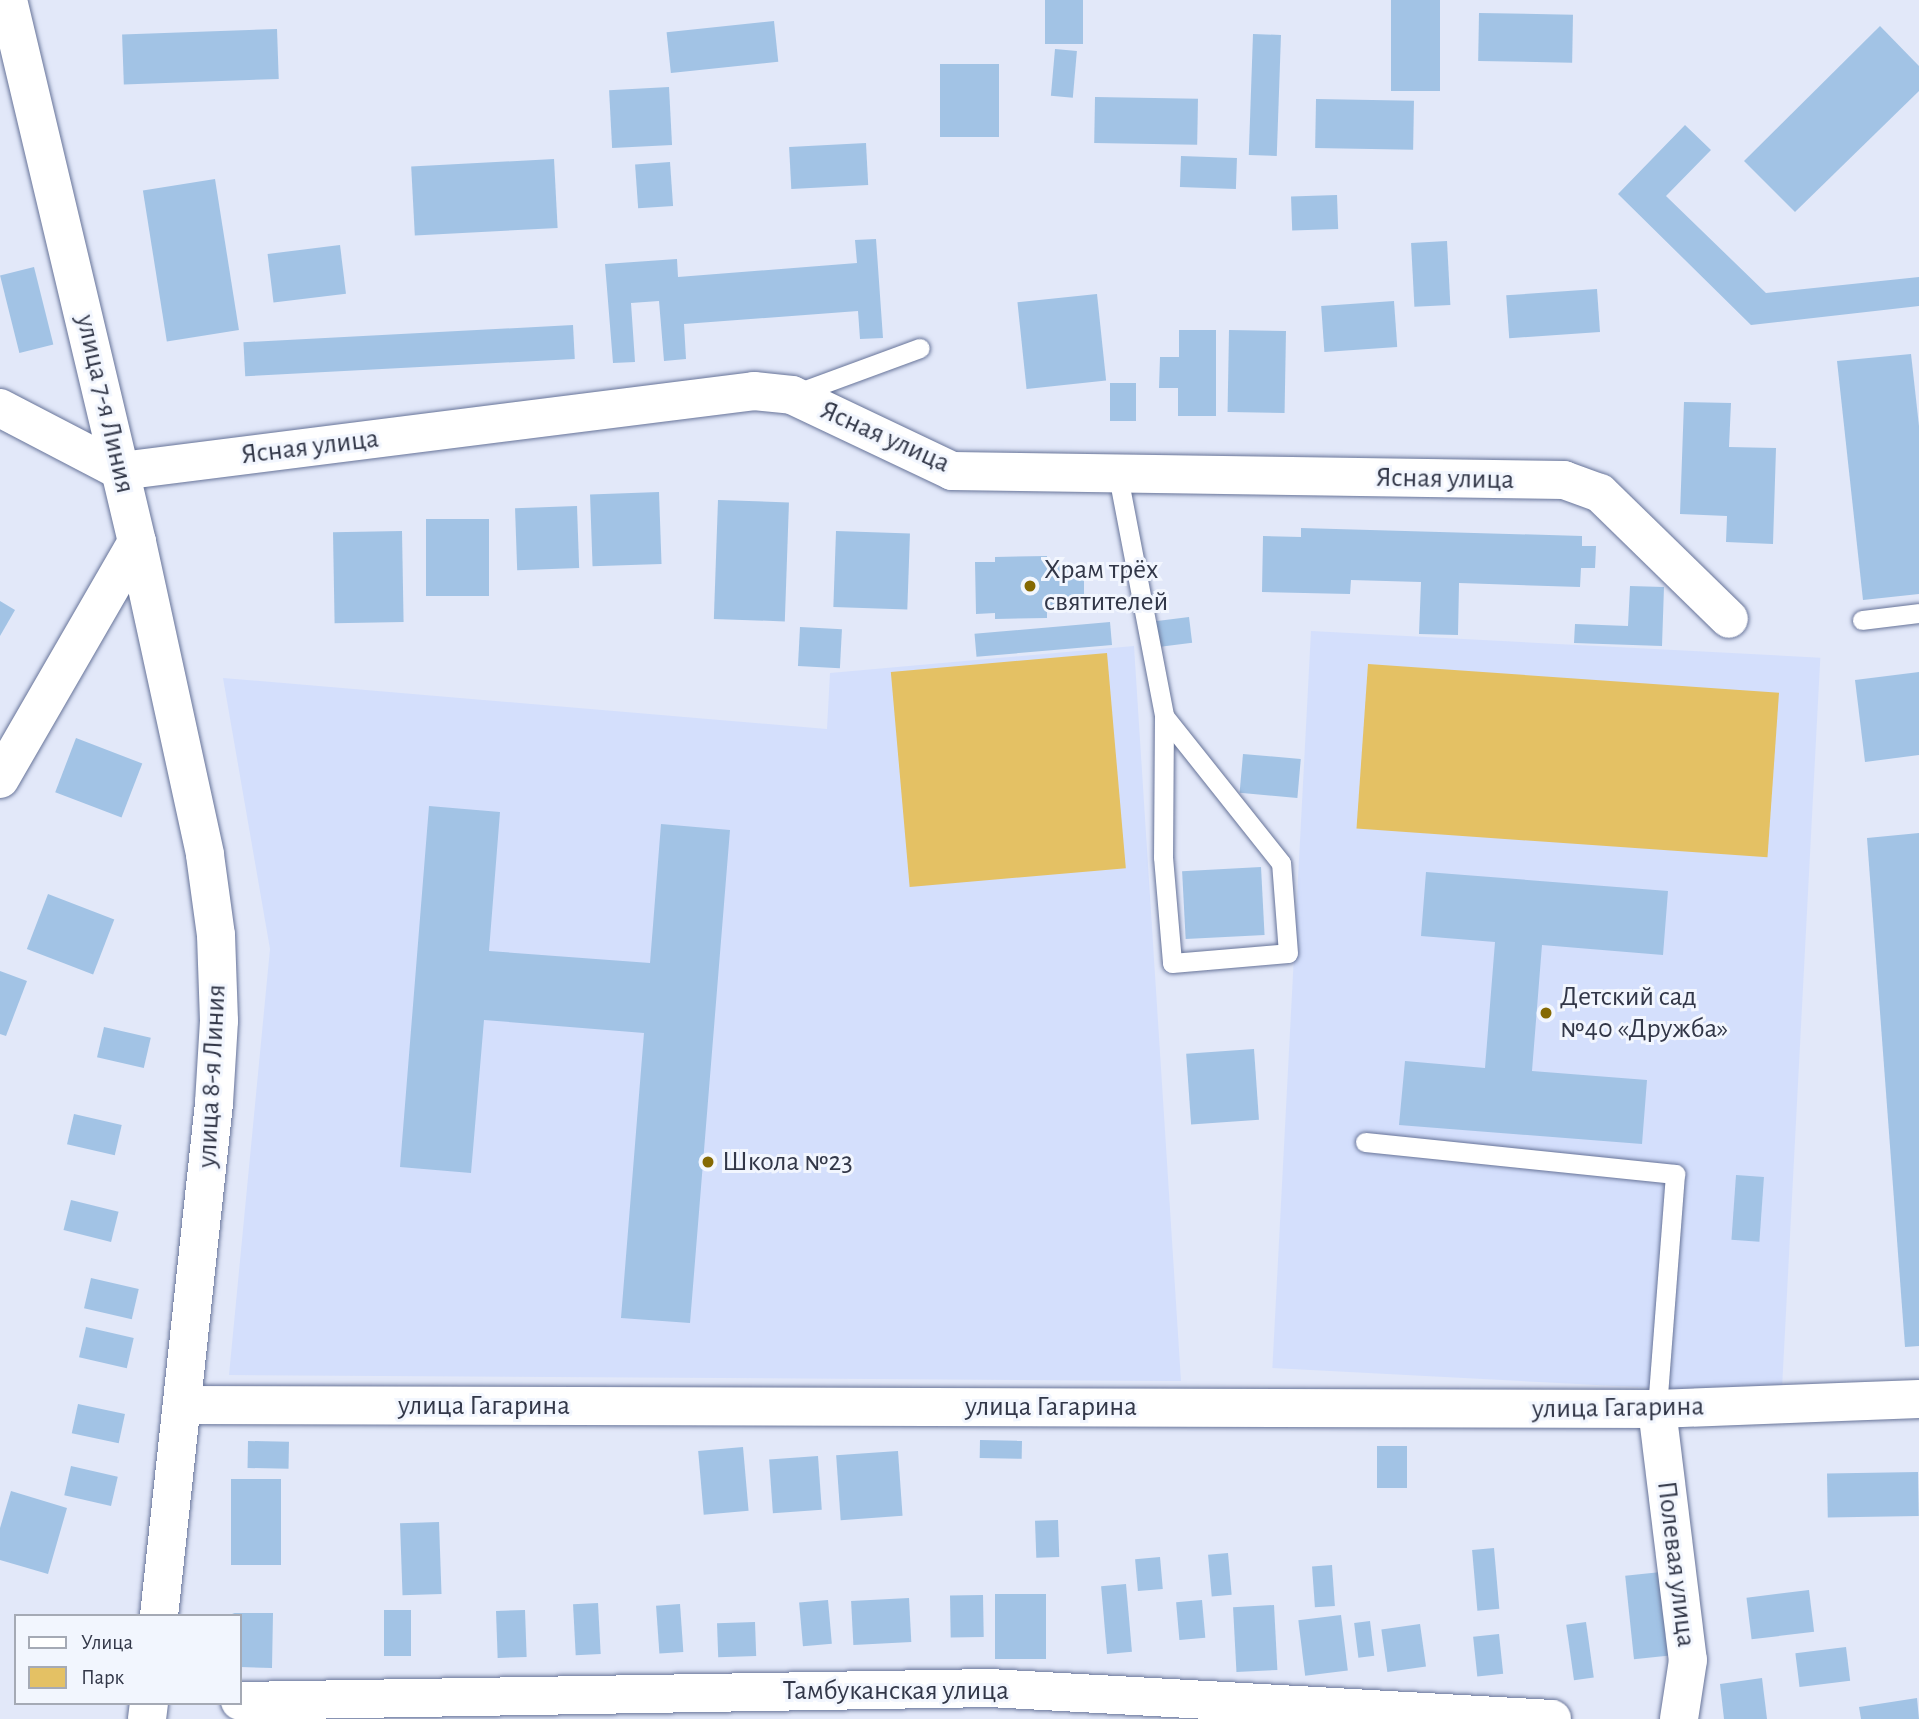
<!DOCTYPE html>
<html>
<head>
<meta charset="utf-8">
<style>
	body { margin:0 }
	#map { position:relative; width:1919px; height:1719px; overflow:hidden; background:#e2e8f9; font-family:"Alegreya Sans",sans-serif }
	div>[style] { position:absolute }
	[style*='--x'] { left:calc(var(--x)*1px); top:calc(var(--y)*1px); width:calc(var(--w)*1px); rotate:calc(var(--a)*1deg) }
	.built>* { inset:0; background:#d4dffc; transform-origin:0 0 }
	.green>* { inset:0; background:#e4c164; transform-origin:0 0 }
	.building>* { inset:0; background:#a2c3e5; transform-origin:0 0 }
	.roads { filter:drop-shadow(0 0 2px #677499) drop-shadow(0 0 2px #677499) }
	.lane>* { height:19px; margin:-9.5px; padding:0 9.5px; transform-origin:9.5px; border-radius:9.5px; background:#fff }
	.street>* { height:38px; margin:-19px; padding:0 19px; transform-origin:19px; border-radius:19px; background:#fff }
	.secondary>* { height:38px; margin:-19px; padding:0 19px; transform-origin:19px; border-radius:19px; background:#fff }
	.dots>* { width:19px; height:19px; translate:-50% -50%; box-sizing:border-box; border:4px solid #f2f6fe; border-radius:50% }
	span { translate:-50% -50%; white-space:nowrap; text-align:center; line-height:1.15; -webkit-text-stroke:6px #f2f6fe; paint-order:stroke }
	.street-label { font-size:28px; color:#323748 }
	.poi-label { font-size:28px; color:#323748 }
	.left { translate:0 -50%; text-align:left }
	.legend { position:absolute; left:14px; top:1614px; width:228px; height:91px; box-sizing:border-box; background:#f2f6fe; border:2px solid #a5aab5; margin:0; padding:9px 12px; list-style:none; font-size:21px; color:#323748 }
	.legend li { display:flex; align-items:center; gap:14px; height:35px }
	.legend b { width:35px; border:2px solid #a5aab5 }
</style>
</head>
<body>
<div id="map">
	<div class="built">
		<i style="left:1311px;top:631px;width:510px;height:738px;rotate:3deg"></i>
		<i style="clip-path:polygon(1134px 646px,1181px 1381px,229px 1375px,270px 949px,223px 678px,827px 729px,830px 673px)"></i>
	</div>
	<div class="green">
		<i style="left:1107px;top:653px;width:216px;height:217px;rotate:85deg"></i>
		<i style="left:1368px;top:664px;width:412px;height:165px;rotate:4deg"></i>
	</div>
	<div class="building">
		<i style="left:1045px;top:0;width:38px;height:44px"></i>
		<i style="left:1391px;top:0;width:49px;height:91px"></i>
		<i style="left:1479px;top:13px;width:94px;height:48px;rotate:1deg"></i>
		<i style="left:774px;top:21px;width:41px;height:108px;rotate:84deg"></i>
		<i style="clip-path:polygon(1880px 26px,1919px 66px,1919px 91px,1795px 212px,1744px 161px)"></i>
		<i style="left:277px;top:29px;width:50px;height:155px;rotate:88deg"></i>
		<i style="left:1253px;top:34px;width:28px;height:121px;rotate:2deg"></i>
		<i style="left:1055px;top:49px;width:22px;height:47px;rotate:5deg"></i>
		<i style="left:940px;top:64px;width:59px;height:73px"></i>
		<i style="left:669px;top:87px;width:58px;height:60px;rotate:87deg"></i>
		<i style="left:1095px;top:97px;width:103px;height:46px;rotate:1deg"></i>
		<i style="left:1316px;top:99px;width:98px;height:49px;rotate:1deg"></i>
		<i style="clip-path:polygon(1685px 125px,1711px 150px,1666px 196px,1766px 293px,1919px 277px,1919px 306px,1751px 325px,1618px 194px)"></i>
		<i style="left:866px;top:143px;width:42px;height:77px;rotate:87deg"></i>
		<i style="left:1181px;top:156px;width:56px;height:31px;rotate:2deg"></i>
		<i style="left:554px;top:159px;width:69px;height:143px;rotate:87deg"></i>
		<i style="left:670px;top:162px;width:44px;height:35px;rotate:86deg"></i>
		<i style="left:215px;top:179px;width:153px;height:73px;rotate:81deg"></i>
		<i style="left:1337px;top:195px;width:34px;height:46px;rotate:88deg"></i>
		<i style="clip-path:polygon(876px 239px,883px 338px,860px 339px,858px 311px,684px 324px,686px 359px,664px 361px,659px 301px,631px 303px,635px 362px,613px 363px,605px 264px,677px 259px,678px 277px,857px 263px,855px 240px)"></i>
		<i style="left:1447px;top:241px;width:64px;height:36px;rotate:87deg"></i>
		<i style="left:340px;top:245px;width:49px;height:73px;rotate:83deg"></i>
		<i style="left:34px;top:267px;width:80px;height:35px;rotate:76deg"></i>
		<i style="left:1597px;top:289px;width:43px;height:91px;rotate:86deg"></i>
		<i style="left:1097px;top:294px;width:87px;height:80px;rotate:84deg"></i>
		<i style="left:1394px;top:301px;width:46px;height:73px;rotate:86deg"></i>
		<i style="left:573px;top:325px;width:34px;height:330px;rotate:87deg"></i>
		<i style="clip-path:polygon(1179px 330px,1216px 330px,1216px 416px,1178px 416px,1178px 388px,1159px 388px,1160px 357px,1179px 357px)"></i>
		<i style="left:1229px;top:330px;width:57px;height:82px;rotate:1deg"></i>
		<i style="clip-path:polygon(1911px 354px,1919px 426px,1919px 594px,1863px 600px,1837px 361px)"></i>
		<i style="left:1110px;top:383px;width:26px;height:38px"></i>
		<i style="clip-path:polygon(1684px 402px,1731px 403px,1729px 447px,1776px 448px,1773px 544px,1726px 542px,1727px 516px,1680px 514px)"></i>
		<i style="left:659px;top:492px;width:72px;height:69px;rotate:88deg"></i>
		<i style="left:718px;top:500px;width:71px;height:119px;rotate:2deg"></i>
		<i style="left:577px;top:506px;width:62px;height:62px;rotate:88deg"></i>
		<i style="left:426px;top:519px;width:63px;height:77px"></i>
		<i style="clip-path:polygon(1301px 528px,1582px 536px,1582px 546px,1596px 546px,1595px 568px,1581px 568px,1580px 587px,1459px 583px,1458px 635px,1419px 634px,1421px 582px,1351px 580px,1350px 594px,1262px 592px,1263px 536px,1301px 537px)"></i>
		<i style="left:402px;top:531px;width:91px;height:69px;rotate:89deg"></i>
		<i style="left:836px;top:531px;width:74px;height:76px;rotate:2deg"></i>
		<i style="clip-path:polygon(1047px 556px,1047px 562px,1061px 562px,1061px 567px,1084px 567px,1084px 604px,1061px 604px,1061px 611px,1047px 610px,1047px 618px,995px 619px,995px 613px,976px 614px,975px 562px,995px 562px,995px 557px)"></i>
		<i style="clip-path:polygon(1630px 586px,1664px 587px,1662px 646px,1574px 643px,1575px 624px,1628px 626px)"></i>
		<i style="clip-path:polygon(0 601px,15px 610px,0 636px)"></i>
		<i style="left:1189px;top:617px;width:26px;height:34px;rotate:83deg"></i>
		<i style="left:1110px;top:622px;width:23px;height:136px;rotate:85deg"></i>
		<i style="left:800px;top:627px;width:42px;height:39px;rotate:3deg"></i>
		<i style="clip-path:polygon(1919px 672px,1919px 755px,1865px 762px,1855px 680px)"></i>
		<i style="left:76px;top:738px;width:71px;height:58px;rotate:21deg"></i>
		<i style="left:1243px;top:754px;width:58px;height:39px;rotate:5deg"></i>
		<i style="clip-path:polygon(429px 806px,500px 812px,489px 951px,650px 963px,661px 824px,730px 830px,690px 1323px,621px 1318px,644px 1033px,484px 1020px,471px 1173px,400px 1167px)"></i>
		<i style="clip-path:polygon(1919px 833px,1919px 1346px,1905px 1347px,1867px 838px)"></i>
		<i style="left:1261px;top:867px;width:68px;height:79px;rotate:87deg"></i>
		<i style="clip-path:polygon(1426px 872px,1668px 891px,1663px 955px,1542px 945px,1532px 1071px,1647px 1080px,1642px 1144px,1399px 1125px,1405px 1061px,1485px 1068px,1495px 942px,1421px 936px)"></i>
		<i style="left:48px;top:894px;width:71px;height:59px;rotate:21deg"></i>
		<i style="clip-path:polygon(0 971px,27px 981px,6px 1036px,0 1034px)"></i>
		<i style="left:104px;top:1027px;width:48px;height:31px;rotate:13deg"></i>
		<i style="left:1254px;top:1049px;width:71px;height:68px;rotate:86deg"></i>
		<i style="left:74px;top:1114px;width:49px;height:31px;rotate:13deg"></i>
		<i style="left:1736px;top:1175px;width:28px;height:65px;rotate:4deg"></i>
		<i style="left:71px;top:1200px;width:49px;height:31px;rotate:14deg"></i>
		<i style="left:91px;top:1278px;width:49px;height:31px;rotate:13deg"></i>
		<i style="left:86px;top:1327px;width:49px;height:31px;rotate:13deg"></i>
		<i style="left:78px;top:1404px;width:48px;height:30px;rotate:12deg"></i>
		<i style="left:980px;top:1440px;width:42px;height:18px;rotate:1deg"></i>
		<i style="left:248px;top:1441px;width:41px;height:27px;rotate:1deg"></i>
		<i style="left:1377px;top:1446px;width:30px;height:42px"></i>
		<i style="left:743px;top:1447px;width:64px;height:45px;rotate:85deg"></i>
		<i style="left:898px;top:1451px;width:65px;height:62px;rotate:86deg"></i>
		<i style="left:818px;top:1456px;width:54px;height:49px;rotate:86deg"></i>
		<i style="left:71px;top:1466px;width:48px;height:30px;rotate:13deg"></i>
		<i style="left:1918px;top:1472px;width:44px;height:91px;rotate:89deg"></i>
		<i style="left:231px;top:1479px;width:50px;height:86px"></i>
		<i style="clip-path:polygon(11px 1491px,67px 1508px,48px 1574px,0 1560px,0 1528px)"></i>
		<i style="left:1058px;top:1520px;width:37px;height:23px;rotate:88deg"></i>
		<i style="left:439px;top:1522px;width:72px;height:39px;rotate:88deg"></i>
		<i style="left:1494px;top:1548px;width:61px;height:22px;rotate:85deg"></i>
		<i style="left:1228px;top:1553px;width:42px;height:20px;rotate:85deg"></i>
		<i style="left:1160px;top:1557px;width:32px;height:25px;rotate:85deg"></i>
		<i style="left:1332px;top:1565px;width:41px;height:20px;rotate:86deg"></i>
		<i style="left:1661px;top:1572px;width:84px;height:36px;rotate:84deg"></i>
		<i style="left:1126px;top:1584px;width:68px;height:25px;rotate:85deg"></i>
		<i style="left:1809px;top:1590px;width:42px;height:63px;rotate:83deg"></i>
		<i style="left:995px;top:1594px;width:51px;height:65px"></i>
		<i style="left:983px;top:1595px;width:42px;height:33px;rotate:89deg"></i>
		<i style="left:909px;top:1598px;width:44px;height:58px;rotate:87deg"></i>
		<i style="left:828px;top:1600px;width:44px;height:29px;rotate:85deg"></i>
		<i style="left:1202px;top:1600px;width:38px;height:26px;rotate:85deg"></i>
		<i style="left:598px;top:1603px;width:51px;height:25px;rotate:87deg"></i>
		<i style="left:680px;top:1604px;width:48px;height:24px;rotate:86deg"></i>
		<i style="left:1274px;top:1605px;width:65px;height:41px;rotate:87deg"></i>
		<i style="left:411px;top:1610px;width:46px;height:27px;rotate:90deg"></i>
		<i style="left:525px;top:1610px;width:47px;height:29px;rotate:88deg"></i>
		<i style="clip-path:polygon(232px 1613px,273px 1613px,272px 1668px,240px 1667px,240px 1616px)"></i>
		<i style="left:1341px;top:1615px;width:56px;height:43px;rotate:83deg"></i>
		<i style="left:1370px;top:1621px;width:35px;height:16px;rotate:83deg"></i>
		<i style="left:755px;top:1622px;width:34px;height:38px;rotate:88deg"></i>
		<i style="left:1586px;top:1622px;width:56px;height:20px;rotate:82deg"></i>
		<i style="left:1420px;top:1624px;width:43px;height:39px;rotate:82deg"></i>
		<i style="left:1499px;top:1634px;width:40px;height:26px;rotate:84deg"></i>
		<i style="left:1846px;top:1647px;width:34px;height:51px;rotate:83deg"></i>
		<i style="clip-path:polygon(1762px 1678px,1767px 1719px,1724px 1719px,1720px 1684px)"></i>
		<i style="clip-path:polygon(1917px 1698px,1919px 1719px,1861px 1719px,1859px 1707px)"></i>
	</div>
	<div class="roads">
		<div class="lane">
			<i style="--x:792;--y:395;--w:136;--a:-20.2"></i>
			<i style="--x:1118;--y:476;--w:244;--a:79.1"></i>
			<i style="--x:1164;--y:716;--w:141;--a:90.4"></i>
			<i style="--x:1163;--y:857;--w:106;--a:85.1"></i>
			<i style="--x:1172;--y:963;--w:116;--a:-4.9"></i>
			<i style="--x:1288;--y:953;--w:90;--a:-94.4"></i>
			<i style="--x:1281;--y:863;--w:188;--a:-128.5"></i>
			<i style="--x:1862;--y:620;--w:57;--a:-7"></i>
			<i style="--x:1365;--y:1142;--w:312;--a:5.9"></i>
			<i style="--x:1675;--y:1174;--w:236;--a:94.4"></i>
		</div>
		<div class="street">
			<i style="--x:0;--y:408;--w:136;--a:27.5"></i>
			<i style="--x:121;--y:471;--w:638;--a:-7.2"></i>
			<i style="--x:754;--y:391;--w:38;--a:6"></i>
			<i style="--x:792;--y:395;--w:177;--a:25.4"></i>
			<i style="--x:952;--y:471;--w:612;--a:0.84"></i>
			<i style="--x:1564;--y:480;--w:38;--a:20"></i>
			<i style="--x:1600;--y:493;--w:180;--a:44.3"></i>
			<i style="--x:0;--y:779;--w:274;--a:-60"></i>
			<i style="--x:183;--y:1405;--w:1474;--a:0.16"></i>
			<i style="--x:1657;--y:1409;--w:262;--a:-2.2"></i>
			<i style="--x:1657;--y:1409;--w:253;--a:83"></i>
			<i style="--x:1688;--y:1660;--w:60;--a:98.7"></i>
			<i style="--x:240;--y:1701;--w:749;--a:-0.99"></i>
			<i style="--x:989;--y:1688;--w:564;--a:3.15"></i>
		</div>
		<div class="secondary">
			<i style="--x:8;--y:0;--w:557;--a:76.61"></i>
			<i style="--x:137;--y:542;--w:320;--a:77.7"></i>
			<i style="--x:205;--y:855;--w:81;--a:82.2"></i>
			<i style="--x:216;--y:935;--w:86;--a:88"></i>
			<i style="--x:219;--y:1021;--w:82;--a:93.5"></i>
			<i style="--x:214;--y:1103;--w:516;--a:96.12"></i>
			<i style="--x:147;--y:1719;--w:16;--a:-83"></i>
		</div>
	</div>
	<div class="dots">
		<i style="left:1030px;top:586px;background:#856903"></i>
		<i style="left:1546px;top:1013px;background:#856903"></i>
		<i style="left:708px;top:1162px;background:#856903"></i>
	</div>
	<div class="street-label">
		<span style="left:105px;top:404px;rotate:77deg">улица 7-я Линия</span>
		<span style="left:885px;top:437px;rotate:24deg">Ясная улица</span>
		<span style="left:310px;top:447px;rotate:-7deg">Ясная улица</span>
		<span style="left:1445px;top:479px;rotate:1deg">Ясная улица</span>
		<span style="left:212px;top:1076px;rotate:-87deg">улица 8-я Линия</span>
		<span style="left:484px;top:1406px">улица Гагарина</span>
		<span style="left:1051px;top:1407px">улица Гагарина</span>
		<span style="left:1618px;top:1408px;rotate:-1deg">улица Гагарина</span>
		<span style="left:1676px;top:1564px;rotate:83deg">Полевая улица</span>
		<span style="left:896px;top:1691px">Тамбуканская улица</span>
	</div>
	<div class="poi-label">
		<span class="left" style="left:1044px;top:586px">Храм трёх<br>святителей</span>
		<span class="left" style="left:1560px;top:1013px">Детский сад<br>№40 «Дружба»</span>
		<span class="left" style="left:722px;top:1162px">Школа №23</span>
	</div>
	<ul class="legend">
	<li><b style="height:9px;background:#fff"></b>Улица</li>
	<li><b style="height:19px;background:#e4c164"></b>Парк</li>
	</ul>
</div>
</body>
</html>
